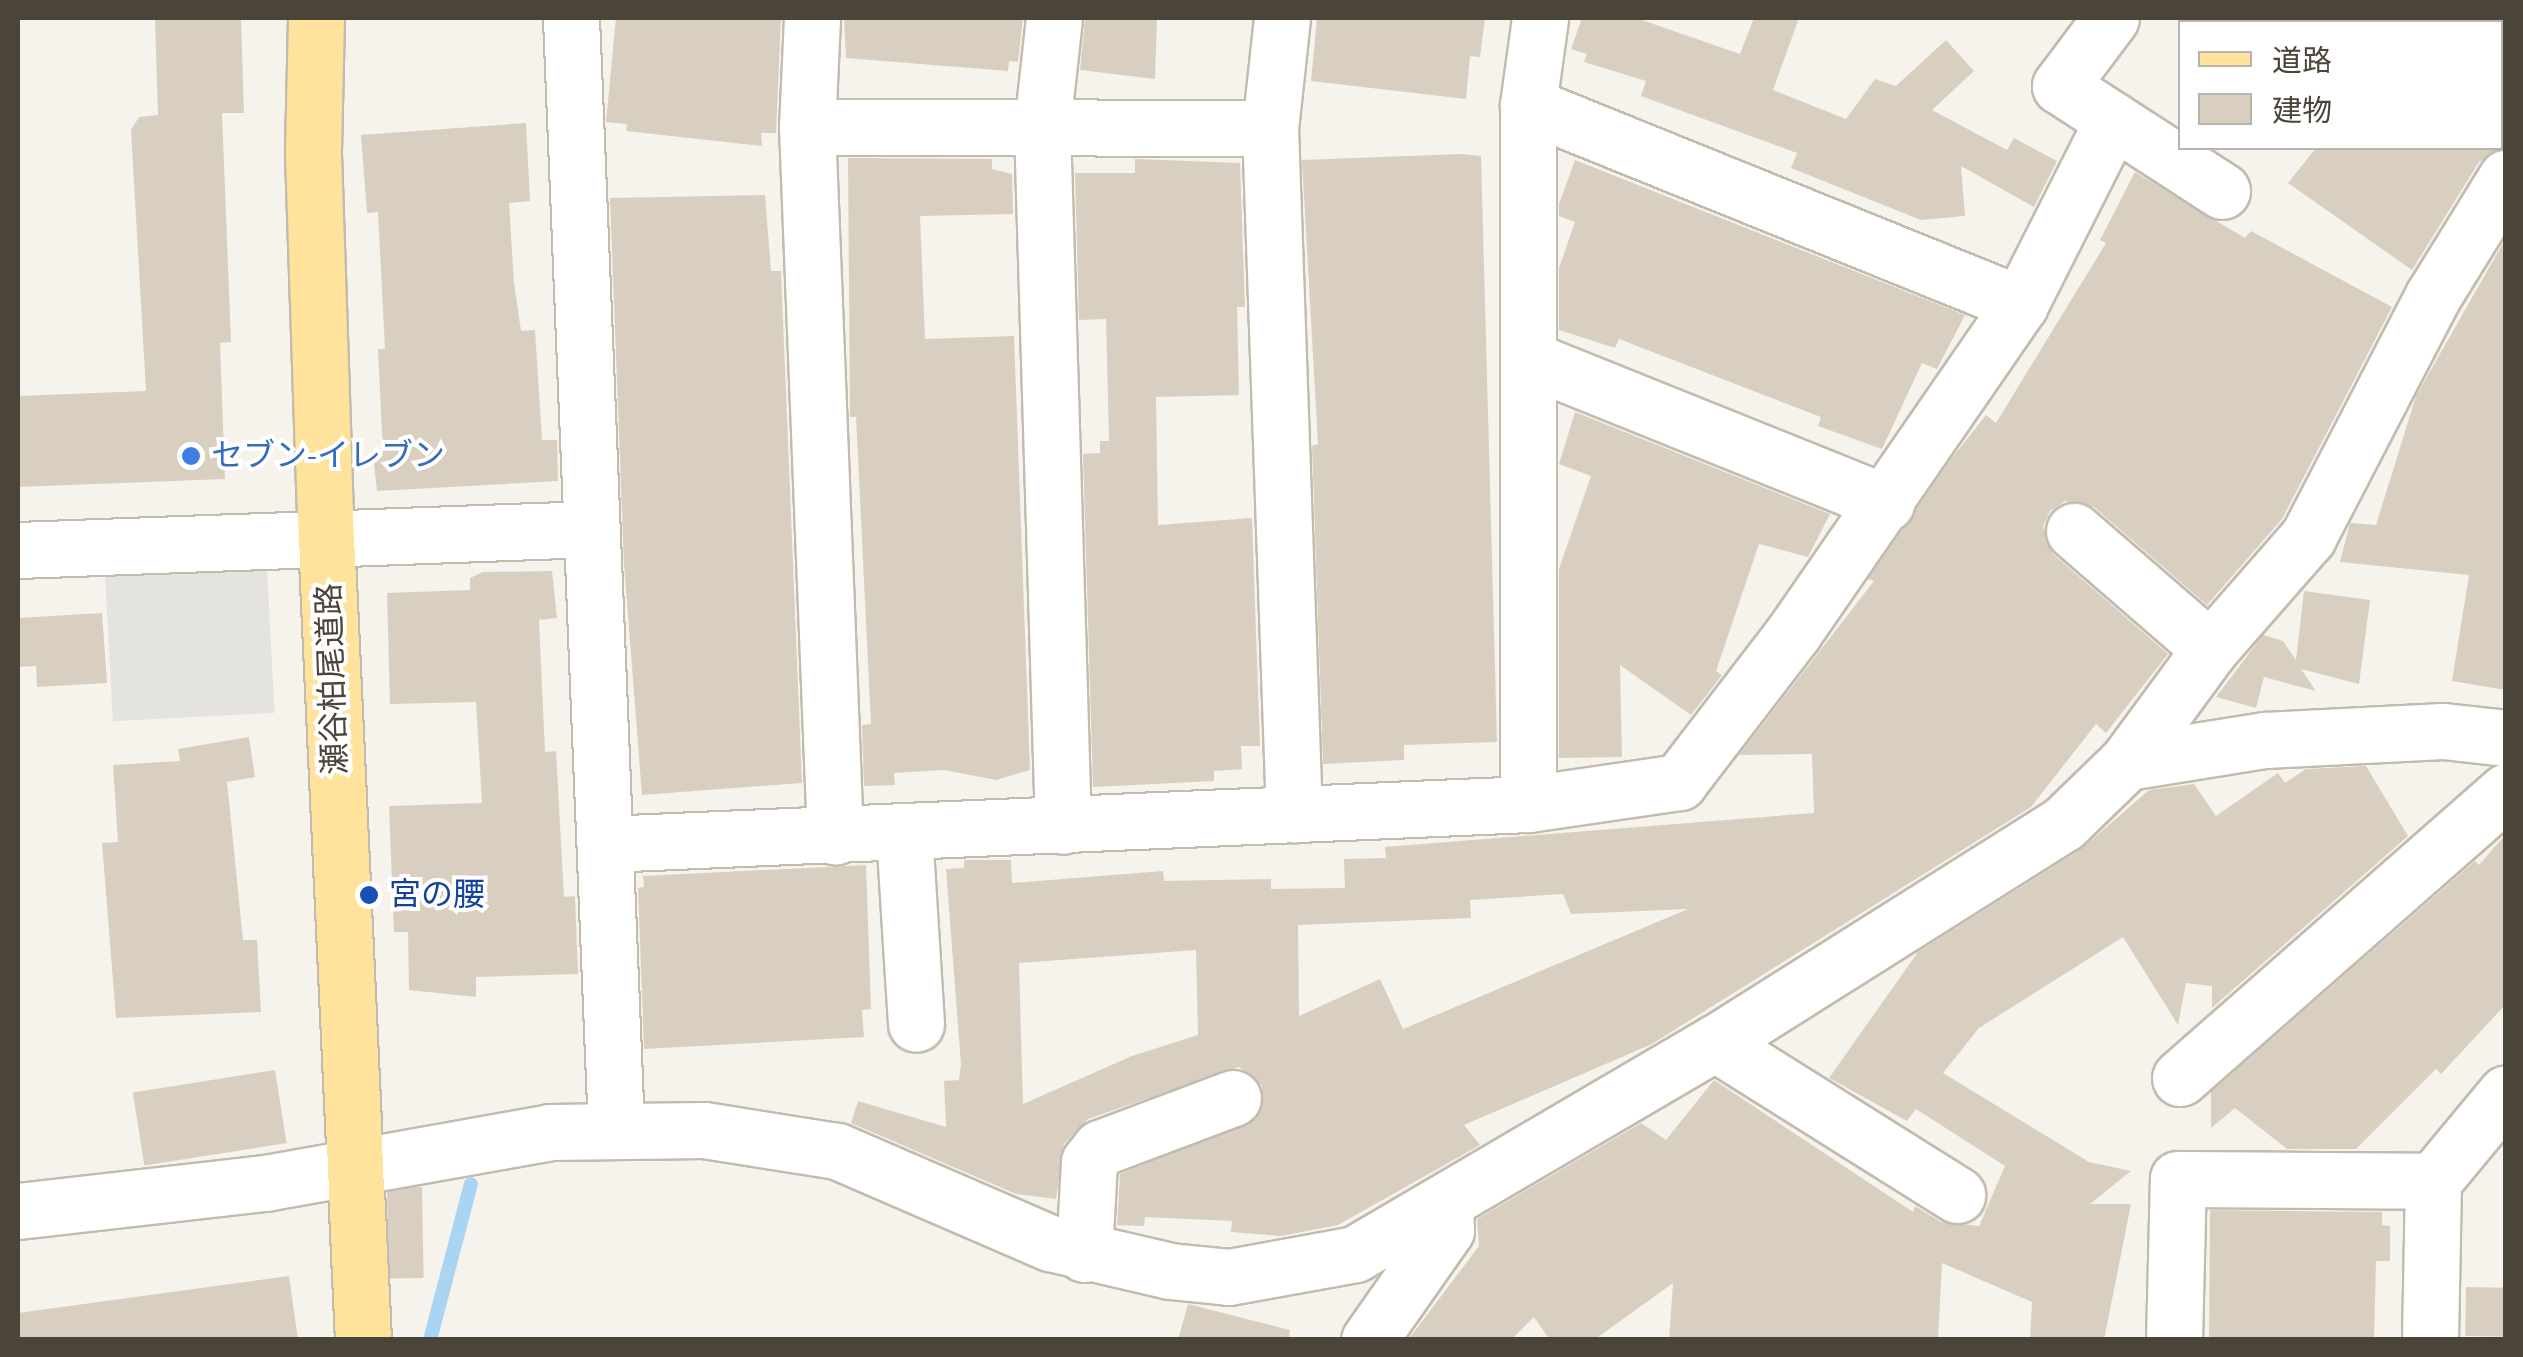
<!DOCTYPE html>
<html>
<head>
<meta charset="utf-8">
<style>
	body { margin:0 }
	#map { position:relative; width:2523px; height:1357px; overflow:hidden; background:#f6f3ec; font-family:"Source Sans 3","Noto Sans JP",sans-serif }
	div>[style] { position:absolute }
	.parking>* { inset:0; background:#e5e3e0; transform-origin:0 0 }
	.stream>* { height:14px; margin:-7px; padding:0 7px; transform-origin:7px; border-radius:7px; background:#a9d4f2 }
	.building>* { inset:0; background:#d8cfc1; transform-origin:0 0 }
	.roads { filter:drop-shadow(2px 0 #c2bbae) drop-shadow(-2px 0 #c2bbae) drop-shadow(0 2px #c2bbae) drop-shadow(0 -2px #c2bbae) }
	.minor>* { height:55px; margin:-27.5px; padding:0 27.5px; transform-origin:27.5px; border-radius:27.5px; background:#fff }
	.major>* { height:55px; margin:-27.5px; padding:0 27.5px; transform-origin:27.5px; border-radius:27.5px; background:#ffe39c }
	.dots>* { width:28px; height:28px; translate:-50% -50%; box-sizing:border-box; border:5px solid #fff; border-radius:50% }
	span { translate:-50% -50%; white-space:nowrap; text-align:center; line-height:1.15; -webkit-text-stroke:8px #fff; paint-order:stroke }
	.shop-label { font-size:32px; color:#366cbe }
	.left { translate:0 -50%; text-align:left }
	.street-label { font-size:32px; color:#4b4439 }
	.transit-label { font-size:32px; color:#164399 }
	.frame { position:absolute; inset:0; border:20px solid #4b4439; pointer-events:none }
	.legend { position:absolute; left:2178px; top:20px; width:325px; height:130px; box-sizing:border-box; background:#fff; border:2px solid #b7b4b0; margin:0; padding:12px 18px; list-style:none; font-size:30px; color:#4b4439 }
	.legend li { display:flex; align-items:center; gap:20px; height:50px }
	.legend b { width:50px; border:2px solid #b7b4b0 }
</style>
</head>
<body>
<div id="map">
	<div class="parking">
		<div style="left:267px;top:568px;width:145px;height:162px;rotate:87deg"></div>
	</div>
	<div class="stream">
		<div style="left:430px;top:1340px;width:161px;rotate:-75.3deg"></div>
	</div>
	<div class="building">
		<div style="clip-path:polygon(155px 18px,241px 18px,244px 113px,222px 113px,231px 342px,220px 343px,225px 479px,18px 487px,18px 396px,146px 391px,131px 130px,139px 117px,158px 115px)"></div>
		<div style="clip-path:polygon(616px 18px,781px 18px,776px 133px,761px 133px,762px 146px,626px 131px,627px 124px,606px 122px)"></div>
		<div style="clip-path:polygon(844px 18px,1023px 18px,1018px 62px,1009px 61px,1008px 71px,846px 58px)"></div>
		<div style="clip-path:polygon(1085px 18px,1157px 18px,1155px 79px,1080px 70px)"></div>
		<div style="clip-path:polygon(1317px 18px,1485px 18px,1480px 57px,1470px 56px,1466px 99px,1311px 81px)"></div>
		<div style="clip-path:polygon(1582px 18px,1636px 18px,1740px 54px,1754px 18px,1799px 18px,1773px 90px,1846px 119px,1875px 79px,1896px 86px,1946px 40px,1974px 71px,1932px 110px,2007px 150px,2014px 138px,2057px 161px,2034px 207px,1961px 166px,1965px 216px,1921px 220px,1791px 168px,1797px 153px,1641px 96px,1646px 81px,1584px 62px,1587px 54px,1571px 49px)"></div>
		<div style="clip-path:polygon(526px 123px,530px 201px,509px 203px,514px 283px,521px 331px,535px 330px,542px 440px,557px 440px,558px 481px,377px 491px,373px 454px,383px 453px,378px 349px,385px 349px,378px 212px,367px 213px,361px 135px)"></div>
		<div style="clip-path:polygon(2316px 148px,2503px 148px,2479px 162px,2412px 270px,2288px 183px)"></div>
		<div style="clip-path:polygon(1461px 154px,1481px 156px,1497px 742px,1404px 745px,1404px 760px,1323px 764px,1312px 446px,1318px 444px,1302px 160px)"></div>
		<div style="clip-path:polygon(848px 158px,992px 159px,992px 169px,1012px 174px,1013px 214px,920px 216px,925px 339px,1014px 336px,1030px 770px,996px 780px,944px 770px,894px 773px,895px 785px,864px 786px,862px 725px,871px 724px,856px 417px,850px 417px)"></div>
		<div style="clip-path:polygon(1135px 159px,1240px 163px,1245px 307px,1237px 307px,1239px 395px,1156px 397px,1158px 525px,1252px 518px,1260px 746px,1241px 746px,1242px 769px,1214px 771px,1214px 781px,1093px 787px,1083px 454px,1100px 453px,1100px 441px,1109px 441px,1106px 319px,1079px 320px,1075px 173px,1135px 173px)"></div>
		<div style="clip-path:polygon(1575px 160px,1965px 315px,1937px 369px,1922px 363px,1882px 449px,1818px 426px,1821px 417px,1619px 339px,1615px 348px,1559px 330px,1559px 268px,1575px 222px,1559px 216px,1559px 204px)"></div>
		<div style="clip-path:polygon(evenodd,2135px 172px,2245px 238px,2251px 231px,2392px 307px,2282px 519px,2207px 605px,2094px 507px,2065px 501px,2050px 511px,2043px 526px,2053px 554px,2168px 654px,2106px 733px,2096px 724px,2031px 807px,1652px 1044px,1464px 1125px,1480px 1145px,1338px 1225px,1281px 1236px,1231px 1232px,1232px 1221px,1145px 1217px,1144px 1226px,1117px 1225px,1120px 1174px,1258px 1117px,1262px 1086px,1239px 1067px,1088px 1119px,1064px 1144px,1056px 1199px,1016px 1194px,851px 1123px,858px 1101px,946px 1127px,944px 1081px,959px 1080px,961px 1065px,946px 869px,964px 868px,964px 860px,1011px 860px,1012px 883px,1163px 871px,1164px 881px,1271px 879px,1271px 889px,1345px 888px,1344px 859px,1386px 858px,1385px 847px,1814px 813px,1812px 754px,1739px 755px,1874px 581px,1868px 579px,1951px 459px,1986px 415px,1996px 423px,2106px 243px,2100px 240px,2135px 172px,1563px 894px,1571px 914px,1688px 909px,1403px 1029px,1380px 979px,1299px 1016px,1298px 925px,1471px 918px,1470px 900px,1563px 894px,2135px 172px,1196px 950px,1198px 1035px,1132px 1056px,1023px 1104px,1019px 963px,1196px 950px)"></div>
		<div style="clip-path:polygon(765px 195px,771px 271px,781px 271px,802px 783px,642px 795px,624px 564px,610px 198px)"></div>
		<div style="clip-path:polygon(2506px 238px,2506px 690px,2452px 681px,2469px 575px,2340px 562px,2350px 523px,2376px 525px,2416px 396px)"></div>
		<div style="clip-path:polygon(1575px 412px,1830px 514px,1808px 557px,1759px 544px,1716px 671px,1722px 675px,1691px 715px,1620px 665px,1622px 757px,1559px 758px,1559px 569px,1591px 476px,1559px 464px)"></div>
		<div style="clip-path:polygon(552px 571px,557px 618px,539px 620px,545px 752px,556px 751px,564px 897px,575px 896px,578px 974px,476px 977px,476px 997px,409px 990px,408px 932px,394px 932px,389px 806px,482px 803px,476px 702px,390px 704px,387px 593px,470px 590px,470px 578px,483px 572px)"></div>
		<div style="clip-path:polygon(2304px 591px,2370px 600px,2359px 684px,2301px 669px,2316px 691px,2264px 677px,2256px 708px,2216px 697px,2263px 635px,2283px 641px,2296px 660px)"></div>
		<div style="clip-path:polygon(102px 613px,107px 683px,37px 687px,36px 666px,18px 667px,18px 618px)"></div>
		<div style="clip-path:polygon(249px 737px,255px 777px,227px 782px,243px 940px,257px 940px,261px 1012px,116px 1018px,102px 843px,118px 842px,113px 765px,180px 761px,178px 749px)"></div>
		<div style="clip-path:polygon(2366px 766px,2408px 836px,2212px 1008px,2212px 986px,2186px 983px,2178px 1025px,2123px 937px,1979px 1028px,1943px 1073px,2089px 1162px,2131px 1171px,2090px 1204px,2131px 1204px,2104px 1340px,2030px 1340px,2032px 1302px,1942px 1263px,1938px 1340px,1669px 1340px,1673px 1283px,1594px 1340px,1550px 1340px,1534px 1317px,1511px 1340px,1408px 1340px,1479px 1246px,1477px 1219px,1641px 1123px,1666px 1140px,1714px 1080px,1913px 1212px,1915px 1206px,1941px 1222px,1979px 1226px,2005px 1166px,1916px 1109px,1907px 1121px,1829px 1078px,1918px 952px,2080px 850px,2149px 790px,2194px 784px,2216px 816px,2278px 773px,2285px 783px,2306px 769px)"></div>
		<div style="clip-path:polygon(2506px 834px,2506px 1004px,2441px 1074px,2436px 1069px,2356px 1149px,2287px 1149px,2235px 1108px,2211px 1128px,2211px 1092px,2475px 861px,2479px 865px)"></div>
		<div style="clip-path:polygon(866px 865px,871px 1009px,862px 1010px,864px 1037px,644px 1049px,638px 888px,644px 887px,643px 876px)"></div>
		<div style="left:275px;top:1070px;width:74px;height:144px;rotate:81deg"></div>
		<div style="left:422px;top:1187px;width:91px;height:35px;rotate:89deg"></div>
		<div style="clip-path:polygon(2210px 1210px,2382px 1212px,2382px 1225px,2390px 1226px,2390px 1261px,2376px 1261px,2374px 1340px,2209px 1340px)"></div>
		<div style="clip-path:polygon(289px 1276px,298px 1340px,18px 1340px,18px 1313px)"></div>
		<div style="left:2466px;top:1287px;width:40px;height:49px;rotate:1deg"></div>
		<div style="clip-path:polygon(1188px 1304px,1290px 1330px,1289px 1340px,1178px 1340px)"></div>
	</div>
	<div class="roads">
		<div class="minor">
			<div style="left:571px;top:18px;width:1111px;rotate:87.68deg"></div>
			<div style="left:812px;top:18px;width:109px;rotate:92.6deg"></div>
			<div style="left:807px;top:127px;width:710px;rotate:87.74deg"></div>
			<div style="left:1054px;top:18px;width:110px;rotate:96.3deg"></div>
			<div style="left:1042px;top:127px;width:699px;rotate:88.28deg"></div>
			<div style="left:1282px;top:18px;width:111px;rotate:96.2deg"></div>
			<div style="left:1270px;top:128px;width:687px;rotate:88deg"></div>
			<div style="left:2111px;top:18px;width:85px;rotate:126.9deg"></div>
			<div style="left:2060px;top:86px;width:193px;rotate:32.9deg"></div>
			<div style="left:1528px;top:105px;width:531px;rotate:22.02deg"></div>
			<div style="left:807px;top:127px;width:463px;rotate:0.1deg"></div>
			<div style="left:1531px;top:360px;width:383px;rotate:21.9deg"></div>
			<div style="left:2074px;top:531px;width:180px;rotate:40.9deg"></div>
			<div style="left:18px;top:550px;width:573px;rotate:-2.1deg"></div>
			<div style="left:2127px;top:762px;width:140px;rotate:-9.1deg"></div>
			<div style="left:2265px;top:740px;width:178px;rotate:-2.9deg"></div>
			<div style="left:2443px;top:731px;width:63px;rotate:6.3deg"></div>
			<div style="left:1528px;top:804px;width:699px;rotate:-90deg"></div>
			<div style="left:1528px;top:105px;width:88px;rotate:-82.1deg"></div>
			<div style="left:904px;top:833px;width:191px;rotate:86.4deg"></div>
			<div style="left:605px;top:844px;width:924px;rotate:-2.48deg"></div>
			<div style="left:1528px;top:804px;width:153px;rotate:-8.3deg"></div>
			<div style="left:1679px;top:782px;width:189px;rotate:-52.5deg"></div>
			<div style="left:1794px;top:632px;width:398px;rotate:-55.4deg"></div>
			<div style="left:2020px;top:304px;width:206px;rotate:-63.2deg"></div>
			<div style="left:1715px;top:1043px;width:286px;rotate:32.1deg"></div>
			<div style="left:2180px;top:1078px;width:434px;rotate:-41.3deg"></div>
			<div style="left:18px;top:1211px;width:249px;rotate:-6.5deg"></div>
			<div style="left:265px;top:1183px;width:290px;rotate:-10.1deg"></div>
			<div style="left:550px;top:1132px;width:154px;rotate:-0.7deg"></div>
			<div style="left:704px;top:1130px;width:135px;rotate:9deg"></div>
			<div style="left:837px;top:1151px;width:232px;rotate:23.4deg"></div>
			<div style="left:1050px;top:1243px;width:123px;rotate:13.1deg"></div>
			<div style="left:1170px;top:1271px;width:59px;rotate:5.8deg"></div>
			<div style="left:1229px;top:1277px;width:128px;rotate:-10.3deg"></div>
			<div style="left:1355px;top:1254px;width:417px;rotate:-30.4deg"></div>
			<div style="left:1715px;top:1043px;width:411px;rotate:-32.2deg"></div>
			<div style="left:2063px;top:824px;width:89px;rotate:-44.1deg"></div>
			<div style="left:2127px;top:762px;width:140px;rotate:-53.7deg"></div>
			<div style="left:2210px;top:649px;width:149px;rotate:-48.8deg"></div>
			<div style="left:2308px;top:537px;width:271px;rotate:-62.6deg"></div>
			<div style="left:2433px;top:296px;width:139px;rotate:-58.3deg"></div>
			<div style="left:1084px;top:1254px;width:92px;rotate:-86.9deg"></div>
			<div style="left:1089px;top:1162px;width:18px;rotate:-52deg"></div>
			<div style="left:1100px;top:1148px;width:142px;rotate:-20.6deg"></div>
			<div style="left:1369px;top:1340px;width:134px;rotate:-55deg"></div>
			<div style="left:1446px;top:1230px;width:25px;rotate:-92deg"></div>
			<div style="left:2174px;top:1340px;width:161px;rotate:-88.6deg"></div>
			<div style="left:2178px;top:1179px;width:255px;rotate:0.4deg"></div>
			<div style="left:2430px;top:1340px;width:159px;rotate:-88.9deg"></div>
			<div style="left:2433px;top:1181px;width:114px;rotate:-50.3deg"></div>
		</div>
		<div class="major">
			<div style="left:316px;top:18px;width:136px;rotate:91.3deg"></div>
			<div style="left:313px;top:154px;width:384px;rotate:88.1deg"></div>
			<div style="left:326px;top:538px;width:803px;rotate:87.36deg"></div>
		</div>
	</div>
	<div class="dots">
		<div style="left:191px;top:456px;background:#3f7fe0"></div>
		<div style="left:369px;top:895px;background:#1a4fb4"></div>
	</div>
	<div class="shop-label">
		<span class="left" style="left:211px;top:456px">セブン-イレブン</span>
	</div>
	<div class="street-label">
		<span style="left:333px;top:679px;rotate:-92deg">瀬谷柏尾道路</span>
	</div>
	<div class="transit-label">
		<span class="left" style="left:389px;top:895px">宮の腰</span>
	</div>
	<div class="frame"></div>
	<ul class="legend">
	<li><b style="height:12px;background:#ffe39c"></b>道路</li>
	<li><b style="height:28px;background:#d8cfc1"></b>建物</li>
	</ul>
</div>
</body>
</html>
